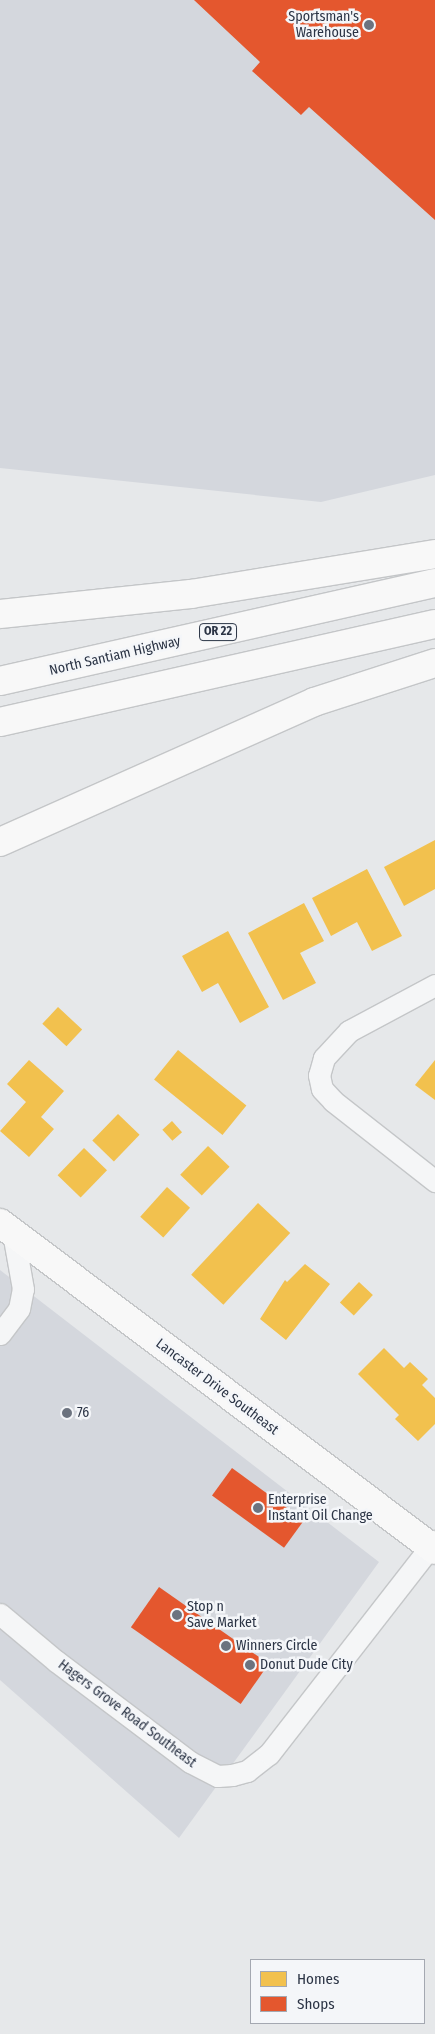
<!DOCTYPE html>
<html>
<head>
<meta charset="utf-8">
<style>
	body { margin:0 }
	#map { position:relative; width:435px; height:2034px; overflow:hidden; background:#e6e8ea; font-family:"Fira Sans Condensed",sans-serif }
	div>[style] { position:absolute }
	.built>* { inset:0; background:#d4d7dd }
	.homes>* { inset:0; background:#f2c14e; transform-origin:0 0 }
	.shops>* { inset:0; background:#e4572e; transform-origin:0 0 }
	.roads { filter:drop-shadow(1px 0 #c4c6c8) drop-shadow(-1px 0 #c4c6c8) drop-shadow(0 1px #c4c6c8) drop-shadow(0 -1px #c4c6c8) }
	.street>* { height:21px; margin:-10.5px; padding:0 10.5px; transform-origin:10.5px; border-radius:10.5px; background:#f5f6f7 }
	.secondary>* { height:28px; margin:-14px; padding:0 14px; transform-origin:14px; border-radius:14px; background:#f8f8f8 }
	.highway>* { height:28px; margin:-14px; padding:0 14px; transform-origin:14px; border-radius:14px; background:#f8f8f8 }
	.dots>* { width:14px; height:14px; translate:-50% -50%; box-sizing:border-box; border:2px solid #f4f6f9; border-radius:50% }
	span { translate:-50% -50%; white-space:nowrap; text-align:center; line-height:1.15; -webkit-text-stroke:5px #f4f6f9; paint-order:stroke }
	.shield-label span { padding:1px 4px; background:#f4f6f9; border:1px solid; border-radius:4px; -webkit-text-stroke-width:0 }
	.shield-label { font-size:12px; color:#2b3445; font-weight:700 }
	.poi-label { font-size:14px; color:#2b3445 }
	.right { translate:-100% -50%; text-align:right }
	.left { translate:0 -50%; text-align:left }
	.street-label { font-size:14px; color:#2b3445 }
	.legend { position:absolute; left:250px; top:1959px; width:175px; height:65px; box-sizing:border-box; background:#f4f6f9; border:1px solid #a4a8b1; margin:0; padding:6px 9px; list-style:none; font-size:15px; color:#2b3445 }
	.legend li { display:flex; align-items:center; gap:10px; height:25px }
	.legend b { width:25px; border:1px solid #a4a8b1 }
</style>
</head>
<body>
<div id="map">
	<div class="built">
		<div style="clip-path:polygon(0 0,435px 0,435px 475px,321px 502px,0 468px)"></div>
		<div style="clip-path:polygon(0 1270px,379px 1562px,179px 1838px,0 1680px)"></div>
	</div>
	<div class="homes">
		<div style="clip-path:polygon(435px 840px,435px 889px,404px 906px,384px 867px)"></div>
		<div style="clip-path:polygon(367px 869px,402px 936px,372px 951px,357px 922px,331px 936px,312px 898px)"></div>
		<div style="clip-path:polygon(304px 903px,324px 941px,300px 953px,316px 983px,283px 1000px,248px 933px)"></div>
		<div style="clip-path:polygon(228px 931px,269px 1007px,240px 1023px,218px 983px,202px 992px,182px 956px)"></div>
		<div style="left:58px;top:1007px;width:33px;height:23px;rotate:43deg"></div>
		<div style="left:178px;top:1050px;width:88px;height:38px;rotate:39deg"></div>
		<div style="clip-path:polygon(29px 1060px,64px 1091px,41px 1117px,54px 1129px,29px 1157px,0 1131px,26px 1102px,7px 1084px)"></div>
		<div style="clip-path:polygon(435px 1060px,435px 1100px,415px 1085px)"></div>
		<div style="left:118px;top:1114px;width:30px;height:37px;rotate:44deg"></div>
		<div style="left:172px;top:1121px;width:15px;height:13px;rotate:48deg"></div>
		<div style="left:208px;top:1146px;width:30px;height:40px;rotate:44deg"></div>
		<div style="left:84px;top:1148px;width:32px;height:38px;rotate:44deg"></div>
		<div style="left:167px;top:1187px;width:31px;height:40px;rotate:42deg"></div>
		<div style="left:258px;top:1203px;width:44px;height:98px;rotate:43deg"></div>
		<div style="clip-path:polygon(305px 1264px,330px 1284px,286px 1340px,260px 1319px,285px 1280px,287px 1282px)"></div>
		<div style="left:359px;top:1282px;width:19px;height:28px;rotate:43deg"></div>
		<div style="clip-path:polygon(384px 1348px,404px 1368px,410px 1362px,428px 1379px,422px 1385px,435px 1398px,435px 1424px,418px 1441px,395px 1419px,399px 1415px,358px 1374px)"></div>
	</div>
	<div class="shops">
		<div style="clip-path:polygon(194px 0,435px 0,435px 220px,309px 107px,301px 115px,252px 71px,260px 62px)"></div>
		<div style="left:232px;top:1468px;width:89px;height:34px;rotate:36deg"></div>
		<div style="left:159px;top:1587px;width:134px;height:49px;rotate:35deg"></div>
	</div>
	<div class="roads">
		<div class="street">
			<div style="left:435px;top:985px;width:98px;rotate:151.9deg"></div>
			<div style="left:349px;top:1031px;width:37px;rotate:133deg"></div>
			<div style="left:324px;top:1058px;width:18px;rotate:106deg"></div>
			<div style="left:319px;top:1075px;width:14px;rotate:78deg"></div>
			<div style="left:322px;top:1089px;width:16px;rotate:47deg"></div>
			<div style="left:333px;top:1101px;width:130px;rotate:38.1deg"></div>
			<div style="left:0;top:1334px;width:31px;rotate:-53deg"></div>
			<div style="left:19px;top:1309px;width:20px;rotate:-79deg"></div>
			<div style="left:23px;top:1289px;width:57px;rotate:-100.1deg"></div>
			<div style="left:0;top:1614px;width:73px;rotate:40deg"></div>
			<div style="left:56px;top:1661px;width:168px;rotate:37deg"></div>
			<div style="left:190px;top:1762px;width:31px;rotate:27deg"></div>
			<div style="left:218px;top:1776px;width:14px;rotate:-4deg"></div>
			<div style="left:232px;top:1775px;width:16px;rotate:-15deg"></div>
			<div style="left:247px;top:1771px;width:28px;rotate:-38deg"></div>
			<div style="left:269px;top:1754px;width:270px;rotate:-52.1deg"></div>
		</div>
		<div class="secondary">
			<div style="left:0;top:1223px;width:544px;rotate:36.93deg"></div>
		</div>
		<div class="highway">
			<div style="left:0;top:614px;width:192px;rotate:-6deg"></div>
			<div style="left:191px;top:594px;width:247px;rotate:-9.3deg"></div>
			<div style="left:0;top:681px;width:446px;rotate:-12.7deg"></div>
			<div style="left:0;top:722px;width:446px;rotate:-12.7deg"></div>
			<div style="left:0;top:842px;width:344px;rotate:-24deg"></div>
			<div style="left:314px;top:702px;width:127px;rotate:-17.9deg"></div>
		</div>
	</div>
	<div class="dots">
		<div style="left:369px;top:25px;background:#6c737f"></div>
		<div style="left:67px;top:1413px;background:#6c737f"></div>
		<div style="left:258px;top:1508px;background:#6c737f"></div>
		<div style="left:177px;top:1615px;background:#6c737f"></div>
		<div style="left:226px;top:1646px;background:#6c737f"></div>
		<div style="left:250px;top:1665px;background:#6c737f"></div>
	</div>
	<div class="shield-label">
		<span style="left:218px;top:632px">OR 22</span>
	</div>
	<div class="poi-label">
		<span class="right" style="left:359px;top:25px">Sportsman's<br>Warehouse</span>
		<span class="left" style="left:77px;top:1413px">76</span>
		<span class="left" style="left:268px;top:1508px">Enterprise<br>Instant Oil Change</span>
		<span class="left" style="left:187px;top:1615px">Stop n<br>Save Market</span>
		<span class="left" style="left:236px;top:1646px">Winners Circle</span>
		<span class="left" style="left:260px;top:1665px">Donut Dude City</span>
	</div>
	<div class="street-label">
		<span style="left:115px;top:656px;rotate:-13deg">North Santiam Highway</span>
		<span style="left:217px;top:1387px;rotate:37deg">Lancaster Drive Southeast</span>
		<span style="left:127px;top:1714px;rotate:37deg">Hagers Grove Road Southeast</span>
	</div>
	<ul class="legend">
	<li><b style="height:14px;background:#f2c14e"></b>Homes</li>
	<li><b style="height:14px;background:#e4572e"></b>Shops</li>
	</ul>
</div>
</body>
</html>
